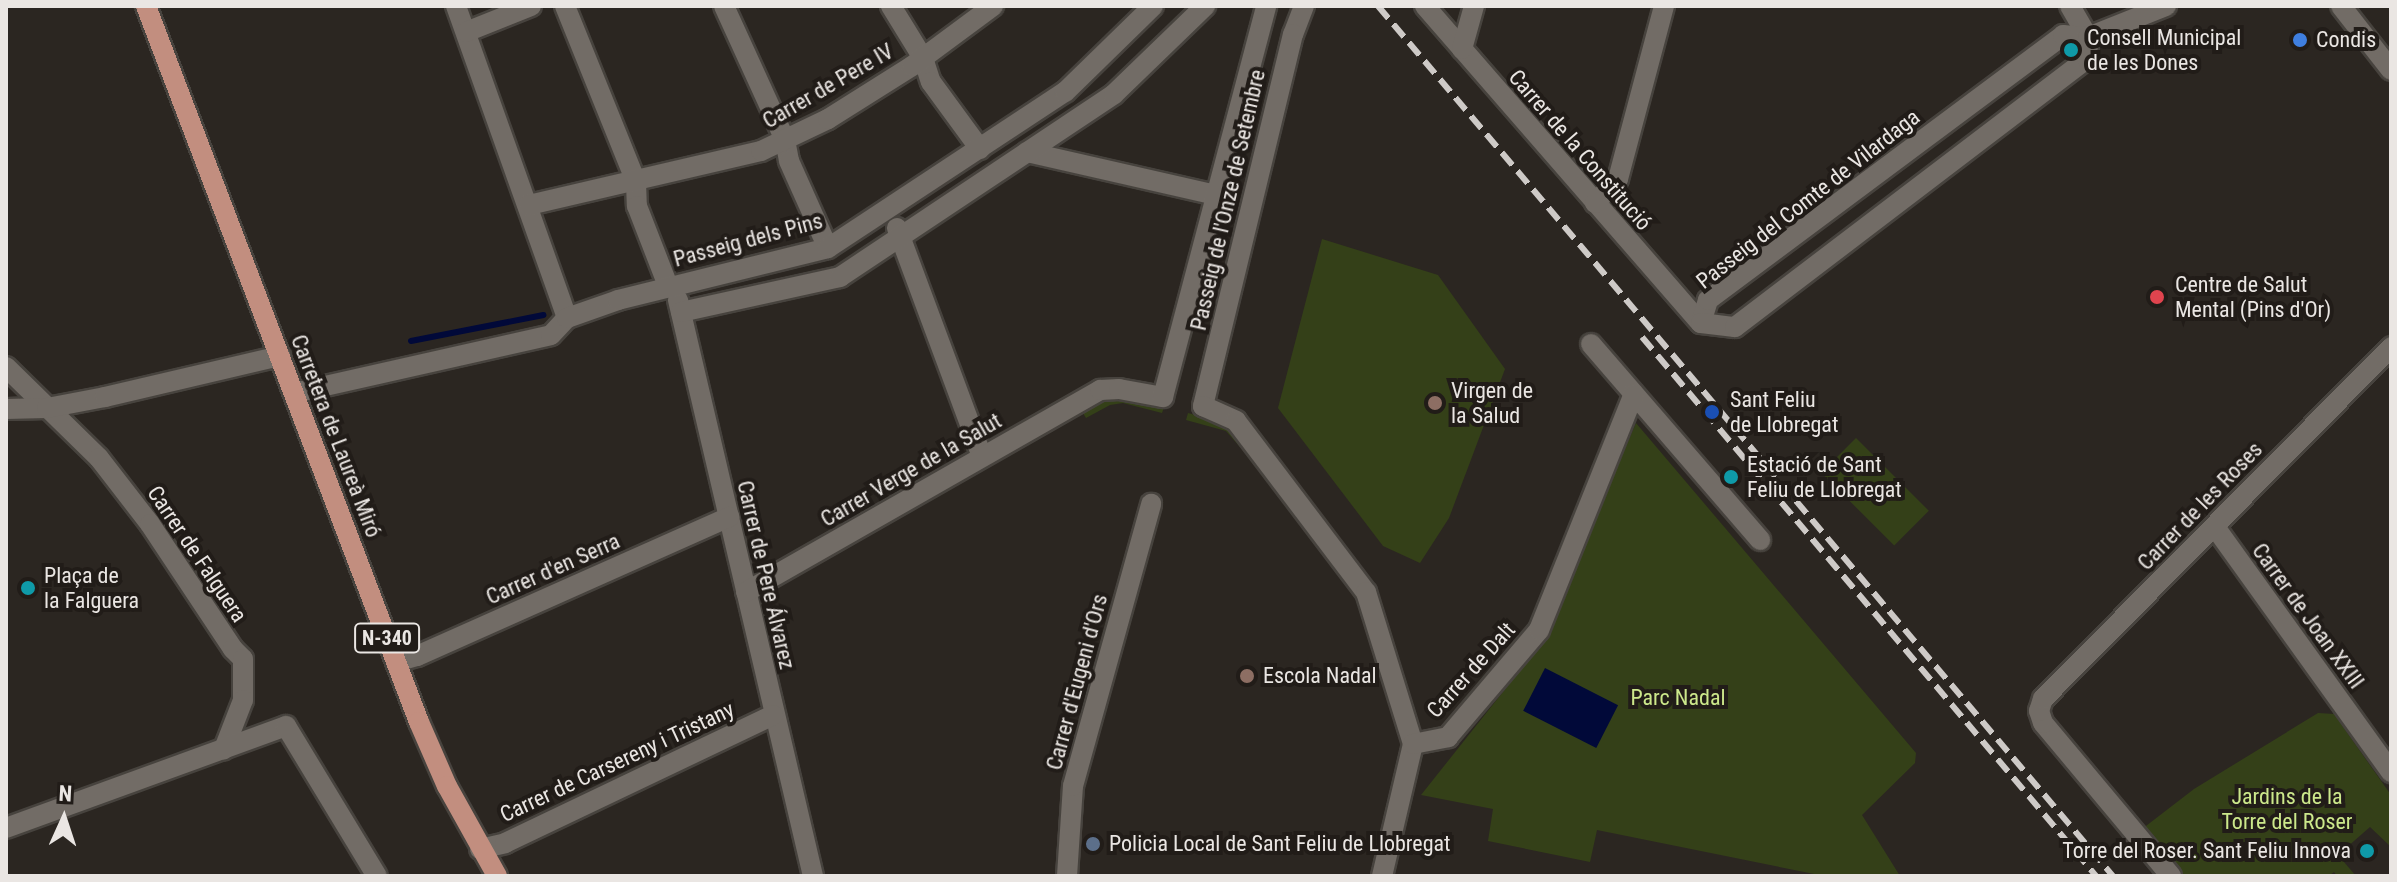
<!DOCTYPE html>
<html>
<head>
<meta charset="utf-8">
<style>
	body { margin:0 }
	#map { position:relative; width:2397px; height:882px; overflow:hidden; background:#2b2621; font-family:"Roboto Condensed",sans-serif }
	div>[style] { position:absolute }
	.green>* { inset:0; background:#344018; transform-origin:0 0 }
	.water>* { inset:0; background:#010939; transform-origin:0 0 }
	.stream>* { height:6px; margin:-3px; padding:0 3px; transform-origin:3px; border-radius:3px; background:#010939 }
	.roads { filter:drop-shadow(2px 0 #47433e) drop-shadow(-2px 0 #47433e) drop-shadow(0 2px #47433e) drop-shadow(0 -2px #47433e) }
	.minor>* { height:20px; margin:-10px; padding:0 10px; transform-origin:10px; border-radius:10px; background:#726c66 }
	.major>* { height:20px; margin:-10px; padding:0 10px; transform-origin:10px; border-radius:10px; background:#c28e7f }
	.rail>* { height:6px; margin-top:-3px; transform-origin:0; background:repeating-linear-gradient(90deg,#cecac7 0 16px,transparent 0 24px) }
	.dots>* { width:22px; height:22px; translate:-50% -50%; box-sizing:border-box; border:4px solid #211c18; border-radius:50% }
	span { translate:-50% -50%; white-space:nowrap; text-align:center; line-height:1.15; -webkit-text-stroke:8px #211c18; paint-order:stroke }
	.shield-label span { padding:2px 6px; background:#211c18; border:2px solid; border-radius:6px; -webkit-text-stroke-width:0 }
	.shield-label { font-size:20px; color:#eae6e3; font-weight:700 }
	.poi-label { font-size:22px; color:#eae6e3 }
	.left { translate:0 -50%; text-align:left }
	.right { translate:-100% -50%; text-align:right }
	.street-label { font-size:22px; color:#eae6e3 }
	.park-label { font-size:22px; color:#cce88b }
	.frame { position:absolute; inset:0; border:8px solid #eae6e3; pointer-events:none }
	.north { position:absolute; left:24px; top:778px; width:80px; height:80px; -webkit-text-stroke:6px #211c18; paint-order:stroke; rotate:3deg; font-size:22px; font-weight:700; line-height:32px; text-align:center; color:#eae6e3 }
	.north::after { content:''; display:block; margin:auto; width:28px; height:36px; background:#eae6e3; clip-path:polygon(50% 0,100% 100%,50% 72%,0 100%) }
</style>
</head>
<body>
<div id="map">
	<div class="green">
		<div style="clip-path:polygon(1322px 239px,1438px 275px,1505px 369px,1449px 518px,1420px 563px,1383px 546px,1278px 408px)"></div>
		<div style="clip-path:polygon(1126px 397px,1164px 407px,1162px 413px,1123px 403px,1110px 405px,1086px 418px,1083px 413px,1108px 399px)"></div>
		<div style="clip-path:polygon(1188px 413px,1225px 423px,1245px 444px,1240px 447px,1226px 431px,1186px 420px)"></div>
		<div style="clip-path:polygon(1636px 423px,1916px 753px,1915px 763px,1862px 815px,1900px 876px,1824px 876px,1597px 830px,1590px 862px,1488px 841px,1493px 809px,1421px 795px,1541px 644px)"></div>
		<div style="left:1856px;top:438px;width:103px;height:49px;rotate:45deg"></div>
		<div style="clip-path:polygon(2318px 713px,2334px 714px,2391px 795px,2391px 847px,2370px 827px,2338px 855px,2356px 876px,2337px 876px,2334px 872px,2329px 876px,2180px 876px,2142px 829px,2194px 789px)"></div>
	</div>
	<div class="water">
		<div style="left:1545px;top:668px;width:82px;height:48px;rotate:27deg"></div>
	</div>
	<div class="stream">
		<div style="left:411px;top:341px;width:135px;rotate:-11.1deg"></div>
	</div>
	<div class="roads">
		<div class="minor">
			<div style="left:456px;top:6px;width:331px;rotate:70.4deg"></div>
			<div style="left:565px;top:6px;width:190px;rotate:68deg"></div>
			<div style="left:636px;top:182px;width:24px;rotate:88deg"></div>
			<div style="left:637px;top:206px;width:86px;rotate:68.8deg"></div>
			<div style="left:724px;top:6px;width:147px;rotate:65.5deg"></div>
			<div style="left:785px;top:140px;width:21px;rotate:79deg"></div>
			<div style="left:789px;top:161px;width:95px;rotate:65.9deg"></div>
			<div style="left:891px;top:6px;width:61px;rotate:58.4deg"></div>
			<div style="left:923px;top:58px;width:25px;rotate:72deg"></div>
			<div style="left:931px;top:82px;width:83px;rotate:53.8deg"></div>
			<div style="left:1304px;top:6px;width:30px;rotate:111deg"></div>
			<div style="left:1293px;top:34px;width:383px;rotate:103.6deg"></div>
			<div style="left:1203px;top:406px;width:36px;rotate:24deg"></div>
			<div style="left:1236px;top:421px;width:215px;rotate:52.8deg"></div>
			<div style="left:1366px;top:592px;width:159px;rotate:72.8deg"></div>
			<div style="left:1413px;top:744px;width:136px;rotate:103.2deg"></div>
			<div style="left:1425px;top:6px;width:420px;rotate:49deg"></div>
			<div style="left:2070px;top:6px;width:36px;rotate:60deg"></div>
			<div style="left:2341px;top:6px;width:81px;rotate:52deg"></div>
			<div style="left:466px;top:32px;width:70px;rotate:-21.8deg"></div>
			<div style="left:1462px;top:49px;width:45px;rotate:-74.4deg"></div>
			<div style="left:1027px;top:152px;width:195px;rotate:12.8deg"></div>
			<div style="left:1595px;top:203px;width:33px;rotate:-46deg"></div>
			<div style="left:1618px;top:179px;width:179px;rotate:-75.1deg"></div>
			<div style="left:529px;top:205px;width:238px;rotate:-13.1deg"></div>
			<div style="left:761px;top:151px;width:74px;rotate:-25.5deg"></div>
			<div style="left:828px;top:119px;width:99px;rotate:-32.2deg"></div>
			<div style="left:912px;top:66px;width:101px;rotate:-36.5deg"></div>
			<div style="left:897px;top:228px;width:244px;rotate:69.6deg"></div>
			<div style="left:678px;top:300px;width:592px;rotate:76.81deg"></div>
			<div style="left:681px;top:312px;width:163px;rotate:-12.4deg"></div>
			<div style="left:840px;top:277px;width:329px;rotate:-33.7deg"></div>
			<div style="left:1114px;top:94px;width:127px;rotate:-44deg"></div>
			<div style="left:1701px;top:323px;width:24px;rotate:-73deg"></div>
			<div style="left:1708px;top:300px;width:443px;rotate:-36.7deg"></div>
			<div style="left:2063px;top:35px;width:25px;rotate:5deg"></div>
			<div style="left:2088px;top:37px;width:84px;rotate:-21.7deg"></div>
			<div style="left:1701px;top:323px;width:34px;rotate:7deg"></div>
			<div style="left:1735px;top:327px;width:442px;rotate:-37.3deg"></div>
			<div style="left:2087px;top:59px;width:22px;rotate:-87deg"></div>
			<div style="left:1591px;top:344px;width:259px;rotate:49.2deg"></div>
			<div style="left:6px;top:367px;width:130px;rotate:44.4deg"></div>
			<div style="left:99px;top:458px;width:83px;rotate:52.3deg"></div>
			<div style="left:150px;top:524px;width:150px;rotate:56.4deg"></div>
			<div style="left:233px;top:649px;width:14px;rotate:45deg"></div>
			<div style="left:243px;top:659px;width:41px;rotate:90deg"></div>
			<div style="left:243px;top:700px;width:53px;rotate:111.2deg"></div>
			<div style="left:294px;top:393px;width:263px;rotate:-12.7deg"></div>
			<div style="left:551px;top:335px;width:23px;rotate:-47deg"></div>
			<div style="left:567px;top:318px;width:54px;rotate:-19.4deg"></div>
			<div style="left:618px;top:300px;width:216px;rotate:-13.9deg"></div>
			<div style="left:828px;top:248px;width:284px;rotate:-33.4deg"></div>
			<div style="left:1065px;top:92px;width:123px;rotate:-44.3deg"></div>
			<div style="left:6px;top:409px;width:41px;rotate:-1.4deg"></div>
			<div style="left:47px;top:408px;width:59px;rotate:-10.7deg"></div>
			<div style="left:105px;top:397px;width:180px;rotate:-13.2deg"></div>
			<div style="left:2215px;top:527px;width:302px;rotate:54.3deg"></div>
			<div style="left:746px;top:592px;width:408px;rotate:-29.7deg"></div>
			<div style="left:1100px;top:390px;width:19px;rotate:-3deg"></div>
			<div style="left:1119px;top:389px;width:45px;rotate:10.3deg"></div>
			<div style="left:1163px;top:397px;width:404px;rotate:-75.2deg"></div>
			<div style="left:396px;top:662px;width:22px;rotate:-16deg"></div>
			<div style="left:417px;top:656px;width:342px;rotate:-24deg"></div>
			<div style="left:1413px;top:744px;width:36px;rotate:-11deg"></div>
			<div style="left:1448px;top:737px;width:140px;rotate:-49.6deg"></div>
			<div style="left:1539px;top:630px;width:254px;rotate:-68.1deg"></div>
			<div style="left:6px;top:828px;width:298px;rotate:-20deg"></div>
			<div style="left:286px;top:726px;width:175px;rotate:58.8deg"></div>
			<div style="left:480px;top:849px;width:26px;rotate:-13deg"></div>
			<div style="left:505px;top:843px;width:297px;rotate:-25.5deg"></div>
			<div style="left:1067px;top:876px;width:90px;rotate:-86.2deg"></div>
			<div style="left:1073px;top:786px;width:293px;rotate:-74.5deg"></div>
			<div style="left:2171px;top:876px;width:199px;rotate:-129.9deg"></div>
			<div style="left:2043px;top:723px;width:13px;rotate:-108deg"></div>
			<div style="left:2039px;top:711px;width:13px;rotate:-72deg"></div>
			<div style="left:2043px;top:699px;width:495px;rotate:-45.3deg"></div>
		</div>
		<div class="major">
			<div style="left:146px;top:6px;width:766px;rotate:69.13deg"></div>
			<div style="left:419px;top:722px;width:70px;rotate:66.4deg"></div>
			<div style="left:447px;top:786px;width:103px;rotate:60.9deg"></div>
		</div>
	</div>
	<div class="rail">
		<div style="left:1378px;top:6px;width:1139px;rotate:49.81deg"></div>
		<div style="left:1642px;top:337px;width:705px;rotate:49.89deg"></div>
	</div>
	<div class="dots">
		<div style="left:2300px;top:40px;background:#3f7fe0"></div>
		<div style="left:2071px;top:50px;background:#0f9aa8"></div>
		<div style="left:2157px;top:297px;background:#e0444e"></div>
		<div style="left:1435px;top:403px;background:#8d6e63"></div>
		<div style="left:1712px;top:412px;background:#1a4fb4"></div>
		<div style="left:1731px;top:477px;background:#0f9aa8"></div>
		<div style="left:28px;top:588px;background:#0f9aa8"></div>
		<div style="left:1247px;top:676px;background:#8d6e63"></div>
		<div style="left:1093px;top:844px;background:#5c6f8a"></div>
		<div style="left:2367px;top:851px;background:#0f9aa8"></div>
	</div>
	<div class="shield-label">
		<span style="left:387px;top:638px">N-340</span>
	</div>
	<div class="poi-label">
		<span class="left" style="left:2087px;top:50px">Consell Municipal<br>de les Dones</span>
		<span class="left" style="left:2316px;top:40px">Condis</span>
		<span class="left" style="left:2175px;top:297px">Centre de Salut<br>Mental (Pins d'Or)</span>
		<span class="left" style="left:1451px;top:403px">Virgen de<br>la Salud</span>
		<span class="left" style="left:1730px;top:412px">Sant Feliu<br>de Llobregat</span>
		<span class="left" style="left:1747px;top:477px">Estació de Sant<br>Feliu de Llobregat</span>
		<span class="left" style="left:44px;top:588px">Plaça de<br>la Falguera</span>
		<span class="left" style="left:1263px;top:676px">Escola Nadal</span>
		<span class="left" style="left:1109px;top:844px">Policia Local de Sant Feliu de Llobregat</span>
		<span class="right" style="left:2351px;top:851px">Torre del Roser. Sant Feliu Innova</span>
	</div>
	<div class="street-label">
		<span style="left:828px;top:86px;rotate:-30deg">Carrer de Pere IV</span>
		<span style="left:1580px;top:150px;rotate:49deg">Carrer de la Constitució</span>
		<span style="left:1808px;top:199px;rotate:-38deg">Passeig del Comte de Vilardaga</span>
		<span style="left:1228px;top:200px;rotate:-77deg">Passeig de l'Onze de Setembre</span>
		<span style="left:748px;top:240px;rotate:-15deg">Passeig dels Pins</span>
		<span style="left:336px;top:436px;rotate:69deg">Carretera de Laureà Miró</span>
		<span style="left:911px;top:470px;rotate:-30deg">Carrer Verge de la Salut</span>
		<span style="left:2200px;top:506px;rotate:-46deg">Carrer de les Roses</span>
		<span style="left:197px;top:554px;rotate:56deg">Carrer de Falguera</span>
		<span style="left:553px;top:569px;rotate:-24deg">Carrer d'en Serra</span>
		<span style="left:766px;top:575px;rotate:77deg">Carrer de Pere Álvarez</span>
		<span style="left:2308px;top:616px;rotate:54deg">Carrer de Joan XXIII</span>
		<span style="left:1471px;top:670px;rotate:-48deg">Carrer de Dalt</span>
		<span style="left:1077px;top:682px;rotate:-75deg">Carrer d'Eugeni d'Ors</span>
		<span style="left:617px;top:762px;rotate:-25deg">Carrer de Carsereny i Tristany</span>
	</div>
	<div class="park-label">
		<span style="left:1678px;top:698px">Parc Nadal</span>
		<span style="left:2287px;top:809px">Jardins de la<br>Torre del Roser</span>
	</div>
	<div class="frame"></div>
	<div class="north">N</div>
</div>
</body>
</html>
